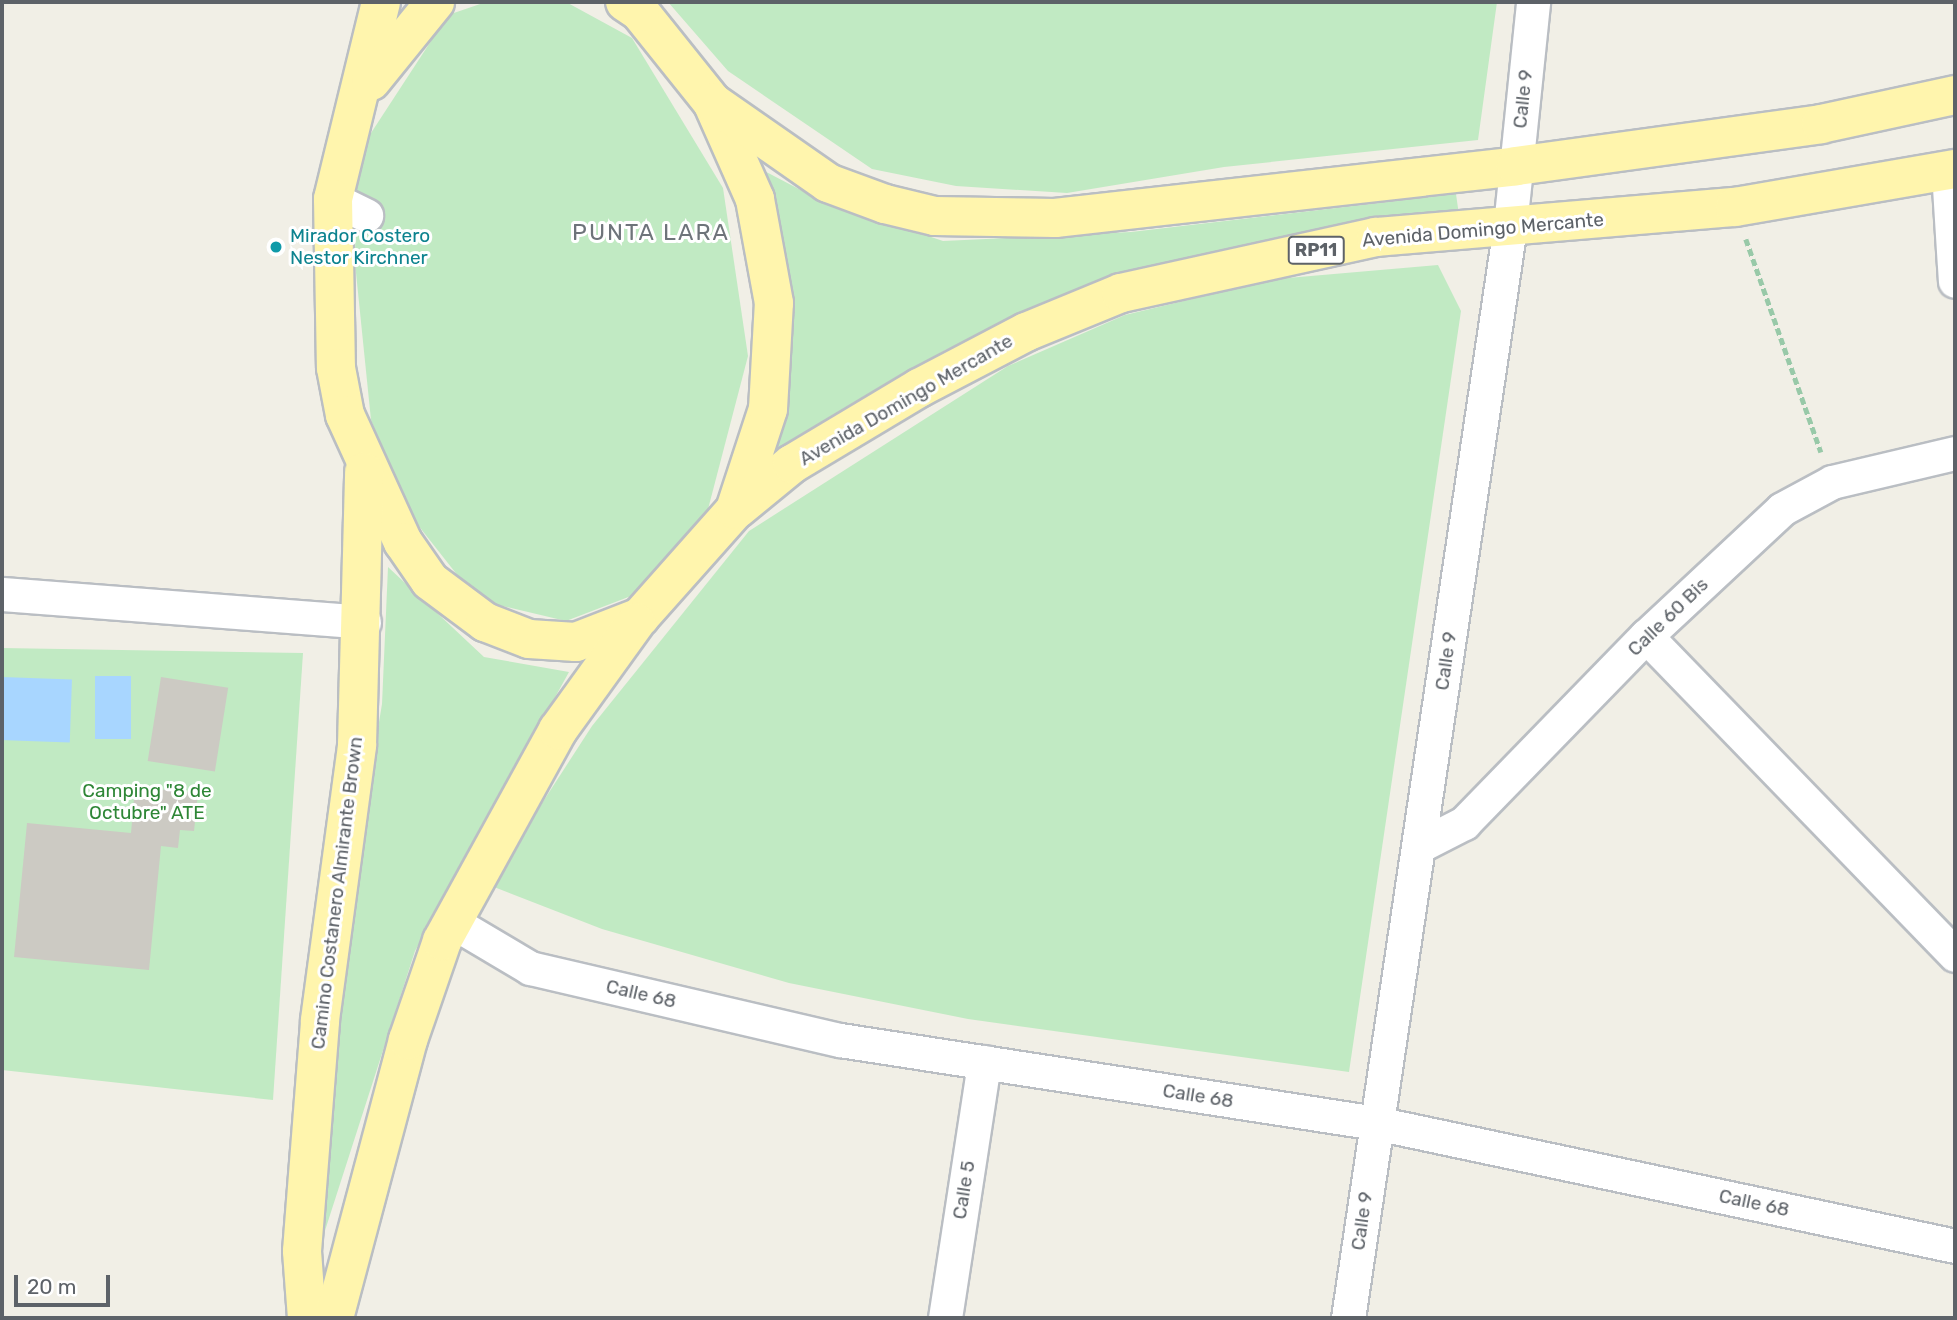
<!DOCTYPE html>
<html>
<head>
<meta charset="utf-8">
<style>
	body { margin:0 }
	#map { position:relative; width:1957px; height:1320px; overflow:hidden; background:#f1efe6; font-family:Rubik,sans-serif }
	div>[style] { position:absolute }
	.green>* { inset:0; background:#c1eac3 }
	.water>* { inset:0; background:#a8d6ff; transform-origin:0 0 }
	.building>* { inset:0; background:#cccac3; transform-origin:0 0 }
	.path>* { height:4.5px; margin-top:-2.25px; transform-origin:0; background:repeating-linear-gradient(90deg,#98c9a8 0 7px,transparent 0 10.5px) }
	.roads { filter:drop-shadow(2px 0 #babec3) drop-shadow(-2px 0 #babec3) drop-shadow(0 2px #babec3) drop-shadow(0 -2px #babec3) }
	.minor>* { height:33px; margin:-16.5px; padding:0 16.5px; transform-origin:16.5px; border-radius:16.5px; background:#fff }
	.major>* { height:38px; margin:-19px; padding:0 19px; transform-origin:19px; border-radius:19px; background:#fff5ad }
	.dots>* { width:19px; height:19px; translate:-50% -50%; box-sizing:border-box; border:4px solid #fff; border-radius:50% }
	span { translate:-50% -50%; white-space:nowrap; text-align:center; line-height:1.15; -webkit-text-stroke:6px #fff; paint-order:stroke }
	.shield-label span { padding:2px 5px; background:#fff; border:2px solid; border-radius:5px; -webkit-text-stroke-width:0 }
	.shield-label { font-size:18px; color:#5d6268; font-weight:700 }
	.street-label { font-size:19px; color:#5d6268 }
	.culture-label { font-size:19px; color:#0d838f }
	.left { translate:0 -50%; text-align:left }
	.park-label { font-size:19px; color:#2e8636 }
	.quarter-label { font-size:23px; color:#6e747a; letter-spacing:2px }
	.frame { position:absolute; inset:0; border:4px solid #5d6268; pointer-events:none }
	.scale { position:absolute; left:14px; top:1275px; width:96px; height:32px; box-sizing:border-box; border:4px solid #5d6268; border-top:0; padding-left:9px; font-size:21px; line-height:24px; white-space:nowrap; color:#5d6268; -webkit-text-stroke:5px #fff; paint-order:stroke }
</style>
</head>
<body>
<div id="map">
	<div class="green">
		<div style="clip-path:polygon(486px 2px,566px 2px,632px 38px,723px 188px,748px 356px,706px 517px,631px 596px,566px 621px,477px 600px,410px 515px,371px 420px,355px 263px,356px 156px,448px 15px)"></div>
		<div style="clip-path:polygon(668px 2px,1497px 2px,1478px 140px,1224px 167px,1067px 193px,956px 186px,872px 169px,728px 71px)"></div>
		<div style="clip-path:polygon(755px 166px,816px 198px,943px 241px,1131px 232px,1456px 194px,1459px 215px,1122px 274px,945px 350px,762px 471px,794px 316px)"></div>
		<div style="clip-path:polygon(1438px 265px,1461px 311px,1349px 1072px,968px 1019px,789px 983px,602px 929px,489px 885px,592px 726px,749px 531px,1008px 366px,1125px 315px,1276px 279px)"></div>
		<div style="clip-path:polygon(388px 567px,484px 657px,569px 672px,415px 951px,312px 1271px,340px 957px,382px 704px)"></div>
		<div style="clip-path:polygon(2px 648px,303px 653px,273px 1100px,2px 1070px)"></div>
	</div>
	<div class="water">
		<div style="left:95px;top:676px;width:36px;height:63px"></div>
		<div style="left:2px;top:677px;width:70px;height:63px;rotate:2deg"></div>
	</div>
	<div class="building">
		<div style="left:161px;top:677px;width:68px;height:85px;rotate:9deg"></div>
		<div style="clip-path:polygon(135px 787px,198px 793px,194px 831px,180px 830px,178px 848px,161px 846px,149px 970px,14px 957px,27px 823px,131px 833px)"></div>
	</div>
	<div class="path">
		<div style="left:1746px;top:239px;width:226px;rotate:70.6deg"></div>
	</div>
	<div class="roads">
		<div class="minor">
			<div style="left:1948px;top:171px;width:110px;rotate:86.4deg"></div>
			<div style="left:333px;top:199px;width:37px;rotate:26deg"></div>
			<div style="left:2px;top:594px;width:363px;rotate:4.4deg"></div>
			<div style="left:1646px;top:636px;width:444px;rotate:45.9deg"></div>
			<div style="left:1419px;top:846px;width:51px;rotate:-27.1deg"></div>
			<div style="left:1464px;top:823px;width:261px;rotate:-45.8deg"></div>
			<div style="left:1646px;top:636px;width:186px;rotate:-43deg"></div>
			<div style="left:1782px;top:509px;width:57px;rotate:-28.4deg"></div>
			<div style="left:1832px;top:482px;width:126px;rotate:-13.3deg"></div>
			<div style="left:451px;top:921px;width:92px;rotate:30.7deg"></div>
			<div style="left:530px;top:968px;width:318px;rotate:13.1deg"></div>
			<div style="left:840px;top:1040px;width:542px;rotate:8.8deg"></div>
			<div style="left:1376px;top:1123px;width:592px;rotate:11.99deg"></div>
			<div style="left:945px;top:1318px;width:259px;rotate:-81.3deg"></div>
			<div style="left:1348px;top:1318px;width:1104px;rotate:-81.56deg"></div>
			<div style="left:1510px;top:226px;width:225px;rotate:-84.1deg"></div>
		</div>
		<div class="major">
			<div style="left:381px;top:2px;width:203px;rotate:103.7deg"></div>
			<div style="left:333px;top:199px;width:169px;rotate:89deg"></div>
			<div style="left:336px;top:368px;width:48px;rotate:79.2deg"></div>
			<div style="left:345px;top:415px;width:140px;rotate:65.5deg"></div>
			<div style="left:403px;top:542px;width:47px;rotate:55.3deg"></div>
			<div style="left:430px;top:581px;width:69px;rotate:36.7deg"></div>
			<div style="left:485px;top:622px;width:47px;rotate:21.1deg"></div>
			<div style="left:529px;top:639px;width:47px;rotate:3.7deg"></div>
			<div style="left:576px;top:642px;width:69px;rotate:-21.3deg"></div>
			<div style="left:640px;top:617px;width:143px;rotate:-48.4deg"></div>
			<div style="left:735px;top:510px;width:106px;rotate:-71.9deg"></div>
			<div style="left:768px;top:409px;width:106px;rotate:-86.8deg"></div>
			<div style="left:774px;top:303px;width:106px;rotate:-100.4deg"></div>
			<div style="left:755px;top:199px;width:106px;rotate:-113.9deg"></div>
			<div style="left:712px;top:102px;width:115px;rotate:-128.7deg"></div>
			<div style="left:640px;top:12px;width:18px;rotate:-146deg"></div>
			<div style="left:371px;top:81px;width:102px;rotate:-51deg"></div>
			<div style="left:712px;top:102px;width:141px;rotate:34.9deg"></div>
			<div style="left:828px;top:183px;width:61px;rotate:20.2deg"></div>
			<div style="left:885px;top:204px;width:51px;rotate:13.5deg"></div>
			<div style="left:935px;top:216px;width:120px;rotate:1deg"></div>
			<div style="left:1055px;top:218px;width:464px;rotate:-6.4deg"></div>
			<div style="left:1516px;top:166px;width:308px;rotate:-7.8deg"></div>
			<div style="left:1821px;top:124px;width:137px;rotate:-12.2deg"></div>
			<div style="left:737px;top:509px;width:71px;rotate:-39.3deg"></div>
			<div style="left:792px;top:464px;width:148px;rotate:-30.9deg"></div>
			<div style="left:919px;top:388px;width:121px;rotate:-27.6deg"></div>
			<div style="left:1026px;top:332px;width:103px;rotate:-22.3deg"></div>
			<div style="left:1121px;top:293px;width:261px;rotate:-12.4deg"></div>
			<div style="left:1376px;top:237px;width:360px;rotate:-4.8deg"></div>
			<div style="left:1735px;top:207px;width:223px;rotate:-9.8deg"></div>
			<div style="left:307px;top:1318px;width:67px;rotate:-94.3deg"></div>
			<div style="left:302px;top:1251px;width:232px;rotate:-85.5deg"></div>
			<div style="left:320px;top:1020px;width:277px;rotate:-82.3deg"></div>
			<div style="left:357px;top:745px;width:273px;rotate:-88.5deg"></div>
			<div style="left:334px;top:1318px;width:288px;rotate:-75.1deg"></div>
			<div style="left:408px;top:1040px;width:105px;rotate:-71deg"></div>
			<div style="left:442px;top:941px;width:241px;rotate:-61.2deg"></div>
			<div style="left:558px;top:730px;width:133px;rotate:-54.2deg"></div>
		</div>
	</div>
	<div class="dots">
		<div style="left:276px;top:247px;background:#0f9aa8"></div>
	</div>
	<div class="shield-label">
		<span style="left:1316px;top:250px">RP11</span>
	</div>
	<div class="street-label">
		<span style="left:1523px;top:99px;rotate:-84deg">Calle 9</span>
		<span style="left:1483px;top:230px;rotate:-5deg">Avenida Domingo Mercante</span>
		<span style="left:906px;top:400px;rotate:-30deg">Avenida Domingo Mercante</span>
		<span style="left:1668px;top:617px;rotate:-44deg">Calle 60 Bis</span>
		<span style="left:1446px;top:661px;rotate:-82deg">Calle 9</span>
		<span style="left:337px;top:893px;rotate:-83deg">Camino Costanero Almirante Brown</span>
		<span style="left:641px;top:994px;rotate:13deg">Calle 68</span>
		<span style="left:1198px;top:1096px;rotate:9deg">Calle 68</span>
		<span style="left:964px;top:1190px;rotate:-81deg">Calle 5</span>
		<span style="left:1754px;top:1203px;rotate:12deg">Calle 68</span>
		<span style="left:1362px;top:1221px;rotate:-82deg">Calle 9</span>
	</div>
	<div class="culture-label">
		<span class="left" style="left:290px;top:247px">Mirador Costero<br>Nestor Kirchner</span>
	</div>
	<div class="park-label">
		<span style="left:147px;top:802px">Camping "8 de<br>Octubre" ATE</span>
	</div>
	<div class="quarter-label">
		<span style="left:651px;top:232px">PUNTA LARA</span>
	</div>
	<div class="frame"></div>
	<div class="scale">20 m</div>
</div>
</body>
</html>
